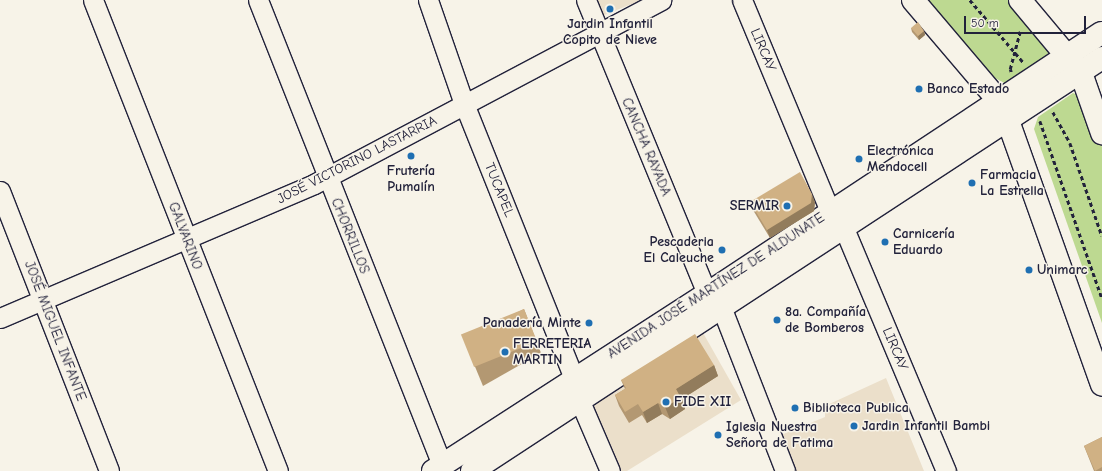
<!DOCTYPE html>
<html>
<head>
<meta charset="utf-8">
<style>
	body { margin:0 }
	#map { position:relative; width:1102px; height:471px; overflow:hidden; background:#f7f3e8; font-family:"Comic Neue",sans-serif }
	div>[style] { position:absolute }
	.built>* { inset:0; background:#ebdfca }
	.green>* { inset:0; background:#bdd991 }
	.path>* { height:2.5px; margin-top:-1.25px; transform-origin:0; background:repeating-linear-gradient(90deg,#22223b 0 4px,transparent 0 7px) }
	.roads { filter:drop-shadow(1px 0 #22223b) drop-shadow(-1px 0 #22223b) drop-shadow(0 1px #22223b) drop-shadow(0 -1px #22223b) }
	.street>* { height:19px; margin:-9.5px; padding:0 9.5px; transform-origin:9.5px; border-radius:9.5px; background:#f7f3e8 }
	.secondary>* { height:22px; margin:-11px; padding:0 11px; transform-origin:11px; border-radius:11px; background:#f7f3e8 }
	.wall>* { inset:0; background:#b39872 }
	.shaded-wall>* { inset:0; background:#927c5c }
	.building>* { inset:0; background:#d0b184; transform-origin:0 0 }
	.dots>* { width:11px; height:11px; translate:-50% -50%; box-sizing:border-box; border:2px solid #f7f3e8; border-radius:50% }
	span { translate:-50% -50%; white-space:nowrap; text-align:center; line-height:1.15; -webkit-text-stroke:3px #f7f3e8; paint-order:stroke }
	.poi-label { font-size:14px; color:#22223b; font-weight:700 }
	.left { translate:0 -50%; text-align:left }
	.right { translate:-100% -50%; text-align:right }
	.street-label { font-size:14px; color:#22223b }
	.scale { position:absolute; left:964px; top:16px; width:122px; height:18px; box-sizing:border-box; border:2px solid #22223b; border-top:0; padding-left:5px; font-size:12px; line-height:14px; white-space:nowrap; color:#22223b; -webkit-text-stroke:3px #f7f3e8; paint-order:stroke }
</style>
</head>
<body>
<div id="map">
	<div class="built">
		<div style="clip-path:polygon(596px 0,638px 0,639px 1px,602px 16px)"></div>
		<div style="clip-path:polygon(702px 331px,741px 400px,627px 471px,619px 471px,592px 405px)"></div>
		<div style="clip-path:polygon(886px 378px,924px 471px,793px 471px,781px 435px,825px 417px,825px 406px)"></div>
	</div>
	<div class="green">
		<div style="clip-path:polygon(928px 0,1011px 0,1048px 42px,1048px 57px,1008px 85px,995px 78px)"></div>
		<div style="clip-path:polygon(1073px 93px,1085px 98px,1102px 147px,1102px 323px,1034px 129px,1038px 117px)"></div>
	</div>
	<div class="path">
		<div style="left:970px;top:0;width:83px;rotate:49.4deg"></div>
		<div style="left:1011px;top:72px;width:3px;rotate:-108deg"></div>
		<div style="left:1010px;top:69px;width:39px;rotate:-75deg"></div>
		<div style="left:1053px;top:112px;width:35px;rotate:61deg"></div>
		<div style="left:1070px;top:143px;width:98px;rotate:71deg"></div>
		<div style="left:1040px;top:121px;width:188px;rotate:70.7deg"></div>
	</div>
	<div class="roads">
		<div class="street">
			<div style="left:93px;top:0;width:506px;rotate:68.56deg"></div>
			<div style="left:258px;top:0;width:500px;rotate:68.41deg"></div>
			<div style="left:442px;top:465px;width:6px;rotate:99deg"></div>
			<div style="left:428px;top:0;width:107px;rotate:70.9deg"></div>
			<div style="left:463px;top:101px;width:298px;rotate:68.2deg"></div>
			<div style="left:586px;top:0;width:318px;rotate:67.6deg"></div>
			<div style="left:742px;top:0;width:229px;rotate:67.4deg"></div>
			<div style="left:0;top:191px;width:300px;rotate:68.7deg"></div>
			<div style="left:843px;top:226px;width:266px;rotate:67.2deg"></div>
			<div style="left:722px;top:309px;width:174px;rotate:68.7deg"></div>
			<div style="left:0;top:318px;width:341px;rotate:-23.1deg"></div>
			<div style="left:314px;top:184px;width:393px;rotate:-27.9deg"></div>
			<div style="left:579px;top:399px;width:78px;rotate:66.7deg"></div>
		</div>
		<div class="secondary">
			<div style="left:913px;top:0;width:131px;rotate:49.6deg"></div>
			<div style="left:998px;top:100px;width:20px;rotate:63deg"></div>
			<div style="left:1007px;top:118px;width:283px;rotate:70.4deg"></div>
			<div style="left:1020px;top:0;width:95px;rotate:50.1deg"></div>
			<div style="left:1081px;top:73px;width:64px;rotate:70.7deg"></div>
			<div style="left:433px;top:471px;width:326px;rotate:-32.9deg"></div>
			<div style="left:707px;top:294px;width:473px;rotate:-33.5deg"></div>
			<div style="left:472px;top:471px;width:753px;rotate:-33.25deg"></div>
		</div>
	</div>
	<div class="wall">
		<div style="clip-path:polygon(911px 28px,924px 31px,925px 35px,919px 40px,912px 32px)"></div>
		<div style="clip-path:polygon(750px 202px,815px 202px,814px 211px,770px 238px,753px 210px)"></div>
		<div style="clip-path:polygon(524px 309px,541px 353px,483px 386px,464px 340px)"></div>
		<div style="clip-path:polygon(714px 365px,718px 376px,682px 399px,685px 409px,670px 419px,662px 414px,647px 423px,642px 415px,629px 423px,619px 406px,615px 395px,625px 389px,621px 380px)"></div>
		<div style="clip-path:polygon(1102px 437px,1102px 471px,1094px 471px,1084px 446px)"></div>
	</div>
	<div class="shaded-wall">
		<div style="clip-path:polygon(924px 31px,925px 35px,919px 40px,918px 36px)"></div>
		<div style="clip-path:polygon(812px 194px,815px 202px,814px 211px,770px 238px,767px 230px)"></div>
		<div style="clip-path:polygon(714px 365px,718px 376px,682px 399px,685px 409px,670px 419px,665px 407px,676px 389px)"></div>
		<div style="clip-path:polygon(658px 403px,662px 414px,647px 423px,643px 412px)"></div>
	</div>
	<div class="building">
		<div style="clip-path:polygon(918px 22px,924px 31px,918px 36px,911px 28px)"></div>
		<div style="clip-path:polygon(800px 172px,812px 194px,811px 203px,767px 230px,750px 202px)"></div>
		<div style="left:524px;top:309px;width:35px;height:68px;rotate:68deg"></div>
		<div style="clip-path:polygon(695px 334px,714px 365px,676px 389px,681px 398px,665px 407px,658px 403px,643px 412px,638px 404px,625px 412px,615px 395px,626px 388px,621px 380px)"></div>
		<div style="clip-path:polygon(1102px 437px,1102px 467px,1095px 471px,1084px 446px)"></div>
	</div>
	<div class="dots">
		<div style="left:610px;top:9px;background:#1f6fb2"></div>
		<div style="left:919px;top:89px;background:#1f6fb2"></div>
		<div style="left:411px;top:156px;background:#1f6fb2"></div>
		<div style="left:859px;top:159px;background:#1f6fb2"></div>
		<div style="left:972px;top:183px;background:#1f6fb2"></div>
		<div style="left:787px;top:206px;background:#1f6fb2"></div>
		<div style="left:885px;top:242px;background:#1f6fb2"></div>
		<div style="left:722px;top:250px;background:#1f6fb2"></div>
		<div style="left:1029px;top:270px;background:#1f6fb2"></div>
		<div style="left:777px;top:320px;background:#1f6fb2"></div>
		<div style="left:589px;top:323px;background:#1f6fb2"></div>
		<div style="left:505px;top:352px;background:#1f6fb2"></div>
		<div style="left:666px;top:402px;background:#1f6fb2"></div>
		<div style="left:795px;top:408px;background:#1f6fb2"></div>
		<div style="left:854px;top:426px;background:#1f6fb2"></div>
		<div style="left:718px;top:435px;background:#1f6fb2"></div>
	</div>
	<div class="poi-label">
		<span style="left:610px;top:32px">Jardin Infantil<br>Copito de Nieve</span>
		<span class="left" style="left:927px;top:89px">Banco Estado</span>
		<span class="left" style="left:867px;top:159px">Electrónica<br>Mendocell</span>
		<span style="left:411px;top:179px">Frutería<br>Pumalín</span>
		<span class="left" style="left:980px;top:183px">Farmacia<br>La Estrella</span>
		<span class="right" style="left:779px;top:206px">SERMIR</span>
		<span class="left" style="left:893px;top:242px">Carnicería<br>Eduardo</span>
		<span class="right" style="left:714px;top:250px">Pescaderia<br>El Caleuche</span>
		<span class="left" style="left:1037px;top:270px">Unimarc</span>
		<span class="left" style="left:785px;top:320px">8a. Compañía<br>de Bomberos</span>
		<span class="right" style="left:581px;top:323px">Panadería Minte</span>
		<span class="left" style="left:513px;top:352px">FERRETERIA<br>MARTIN</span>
		<span class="left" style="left:674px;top:402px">FIDE XII</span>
		<span class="left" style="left:803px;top:408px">Biblioteca Publica</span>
		<span class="left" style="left:862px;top:426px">Jardin Infantil Bambi</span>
		<span class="left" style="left:726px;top:435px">Iglesia Nuestra<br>Señora de Fatima</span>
	</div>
	<div class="street-label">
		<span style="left:763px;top:50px;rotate:67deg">LIRCAY</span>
		<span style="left:646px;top:147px;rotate:67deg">CANCHA RAYADA</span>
		<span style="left:357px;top:160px;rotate:-27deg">JOSÉ VICTORINO LASTARRIA</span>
		<span style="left:499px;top:190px;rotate:68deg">TUCAPEL</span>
		<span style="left:185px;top:236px;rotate:69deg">GALVARINO</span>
		<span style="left:350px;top:236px;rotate:68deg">CHORRILLOS</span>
		<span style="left:716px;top:286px;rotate:-33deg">AVENIDA JOSÉ MARTÍNEZ DE ALDUNATE</span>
		<span style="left:55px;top:331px;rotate:69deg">JOSÉ MIGUEL INFANTE</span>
		<span style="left:895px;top:349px;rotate:67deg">LIRCAY</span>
	</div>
	<div class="scale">50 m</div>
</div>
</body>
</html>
